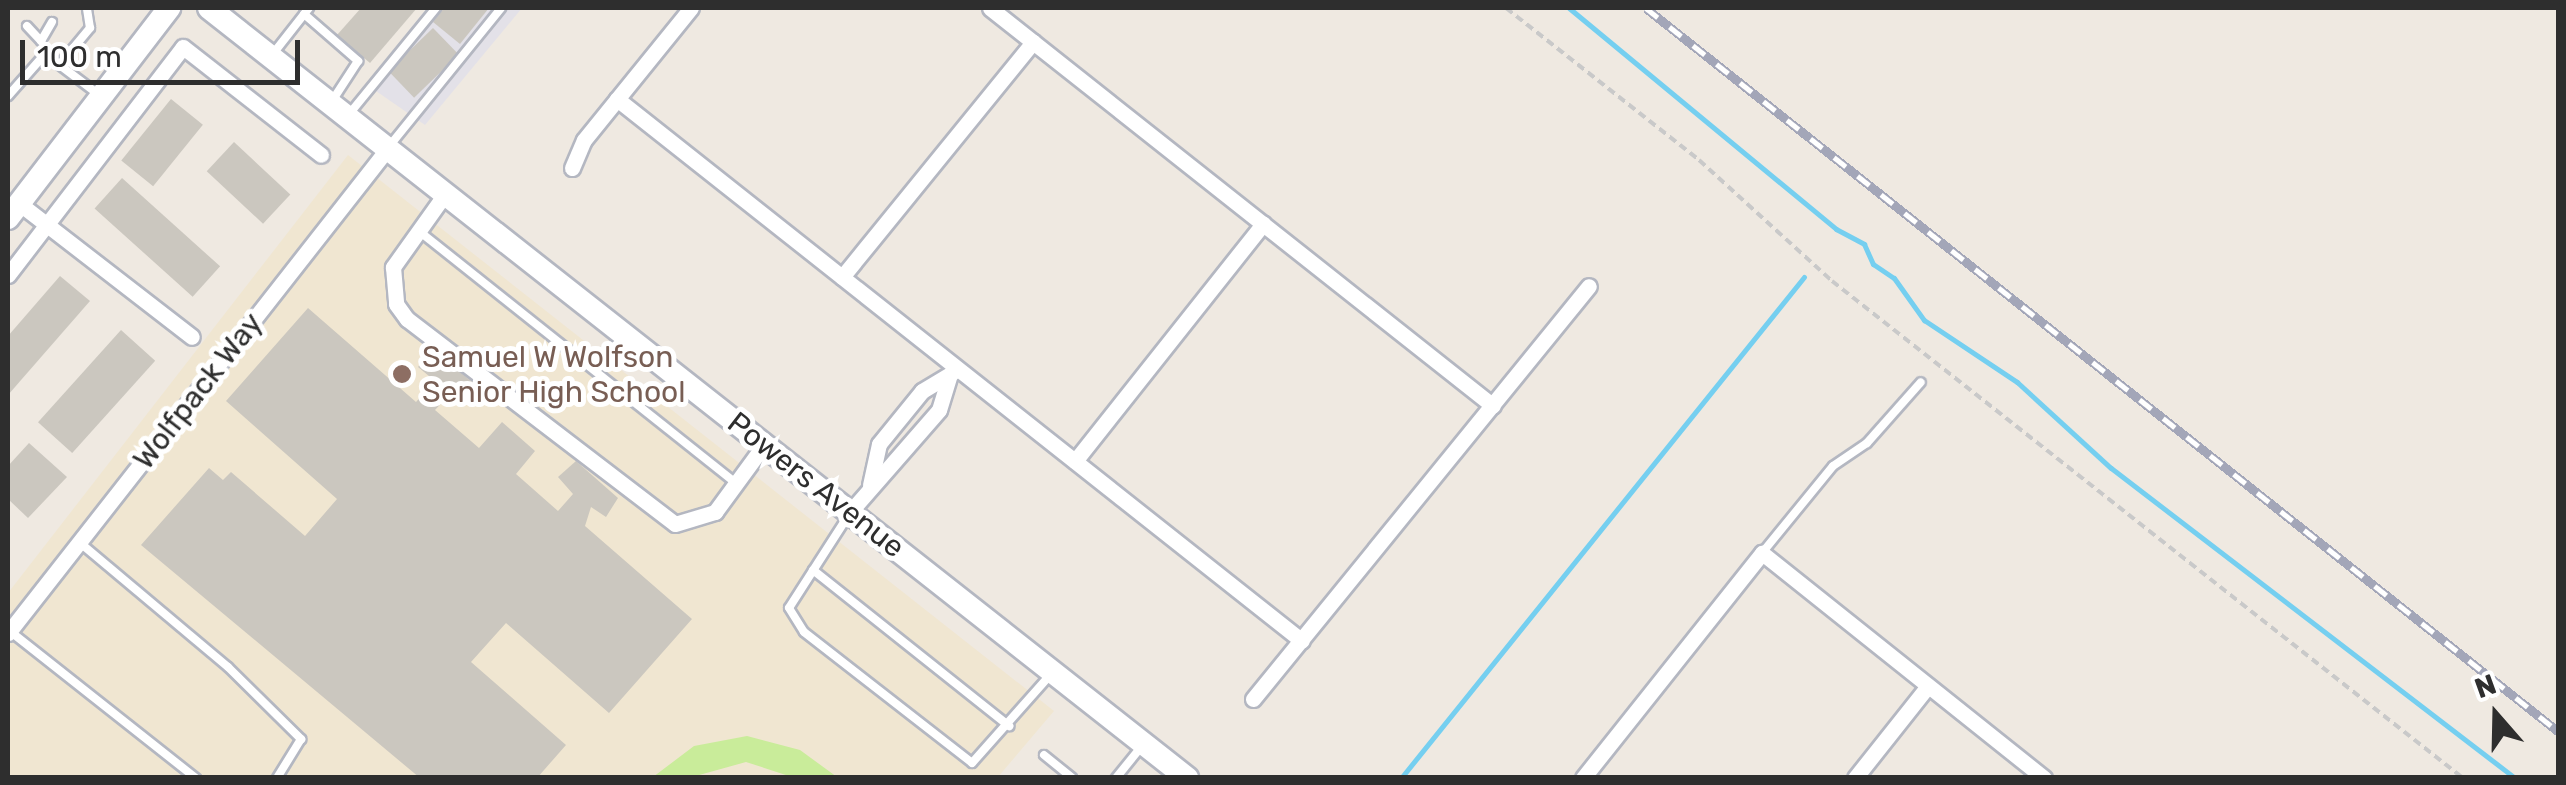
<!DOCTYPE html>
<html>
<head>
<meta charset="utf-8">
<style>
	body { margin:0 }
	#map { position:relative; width:2566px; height:785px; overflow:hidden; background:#efe9e1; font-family:Rubik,sans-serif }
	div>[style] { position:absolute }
	.industrial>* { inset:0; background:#e3e1e8 }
	.education>* { inset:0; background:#f0e6d1 }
	.pitch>* { inset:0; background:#c9ec9a }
	.stream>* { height:5px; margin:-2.5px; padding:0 2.5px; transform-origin:2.5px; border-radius:2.5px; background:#75cff0 }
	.building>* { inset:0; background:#cbc7bf; transform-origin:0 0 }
	.path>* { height:4px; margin-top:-2px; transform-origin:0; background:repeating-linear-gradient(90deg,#c9c9c9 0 8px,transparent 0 13px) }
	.roads { filter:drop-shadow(2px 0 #b4b7c1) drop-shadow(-2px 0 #b4b7c1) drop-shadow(0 2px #b4b7c1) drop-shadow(0 -2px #b4b7c1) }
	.lane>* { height:8px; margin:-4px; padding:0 4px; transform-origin:4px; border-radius:4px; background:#fff }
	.street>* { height:15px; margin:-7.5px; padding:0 7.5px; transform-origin:7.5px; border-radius:7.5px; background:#fff }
	.secondary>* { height:22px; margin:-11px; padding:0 11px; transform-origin:11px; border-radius:11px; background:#fff }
	.rail>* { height:9px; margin-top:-4.5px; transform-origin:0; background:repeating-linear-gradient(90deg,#fff 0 15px,#a3a6b8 0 30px); box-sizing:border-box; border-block:2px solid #a3a6b8 }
	.dots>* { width:28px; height:28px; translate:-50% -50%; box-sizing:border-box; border:5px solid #fff; border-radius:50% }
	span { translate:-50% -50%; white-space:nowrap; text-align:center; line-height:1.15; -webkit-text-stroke:10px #fff; paint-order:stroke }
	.education-label { font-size:30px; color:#785e54 }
	.left { translate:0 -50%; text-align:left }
	.street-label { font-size:30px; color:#2e2e2e }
	.frame { position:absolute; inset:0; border:10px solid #2e2e2e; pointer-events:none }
	.north { position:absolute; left:2446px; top:665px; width:100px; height:100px; -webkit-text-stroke:8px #fff; paint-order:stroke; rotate:340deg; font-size:28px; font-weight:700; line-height:40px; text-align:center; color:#2e2e2e }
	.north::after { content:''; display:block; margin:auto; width:35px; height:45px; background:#2e2e2e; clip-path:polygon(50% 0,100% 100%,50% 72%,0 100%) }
	.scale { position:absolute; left:20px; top:40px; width:280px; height:45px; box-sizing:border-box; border:5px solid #2e2e2e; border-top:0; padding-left:12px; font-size:30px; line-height:35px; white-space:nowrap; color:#2e2e2e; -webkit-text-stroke:8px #fff; paint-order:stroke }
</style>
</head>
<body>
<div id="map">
	<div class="industrial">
		<div style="clip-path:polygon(427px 8px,522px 8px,425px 125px,366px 84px)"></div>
	</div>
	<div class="education">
		<div style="clip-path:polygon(348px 155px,1054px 711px,998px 777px,8px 777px,8px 593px)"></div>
	</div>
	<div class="pitch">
		<div style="clip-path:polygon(747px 736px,800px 750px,837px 777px,792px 777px,746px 762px,692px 777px,653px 777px,694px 746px)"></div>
	</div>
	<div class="stream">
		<div style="left:1569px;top:8px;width:347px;rotate:39.6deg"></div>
		<div style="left:1836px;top:229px;width:32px;rotate:28deg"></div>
		<div style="left:1864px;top:244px;width:22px;rotate:66deg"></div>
		<div style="left:1873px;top:264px;width:25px;rotate:34deg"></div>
		<div style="left:1894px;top:278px;width:52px;rotate:54.5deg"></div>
		<div style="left:1924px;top:320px;width:112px;rotate:33.7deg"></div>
		<div style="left:2017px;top:382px;width:127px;rotate:42.5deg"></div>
		<div style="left:2111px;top:468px;width:509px;rotate:37.5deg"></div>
		<div style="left:1401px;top:778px;width:643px;rotate:-51.19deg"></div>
	</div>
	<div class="building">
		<div style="clip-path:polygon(361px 8px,417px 8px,370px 63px,337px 35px)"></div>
		<div style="clip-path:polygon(444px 8px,489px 8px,460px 44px,433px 22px)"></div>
		<div style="left:433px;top:28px;width:37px;height:62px;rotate:46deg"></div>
		<div style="left:171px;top:99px;width:41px;height:79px;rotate:39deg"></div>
		<div style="left:234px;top:142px;width:77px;height:40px;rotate:43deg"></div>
		<div style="left:122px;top:178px;width:132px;height:41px;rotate:42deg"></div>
		<div style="clip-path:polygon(60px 276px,90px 301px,8px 395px,8px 336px)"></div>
		<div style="clip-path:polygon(308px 308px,416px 402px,435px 381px,418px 367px,433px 349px,480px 389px,465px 405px,451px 393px,435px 410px,479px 448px,502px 422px,535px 451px,516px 474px,558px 511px,573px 494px,558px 477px,576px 461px,618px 498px,606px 517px,591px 507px,585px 526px,692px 619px,609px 713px,506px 623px,471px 662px,566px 745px,537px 778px,420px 778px,141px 545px,209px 468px,223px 480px,231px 472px,305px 536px,337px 499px,226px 401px)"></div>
		<div style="left:121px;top:330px;width:46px;height:124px;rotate:42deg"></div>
		<div style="clip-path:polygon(29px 443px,67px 477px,28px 518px,8px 499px,8px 466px)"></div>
	</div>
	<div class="path">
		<div style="left:1506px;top:8px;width:246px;rotate:38.2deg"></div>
		<div style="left:1699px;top:160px;width:180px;rotate:42.3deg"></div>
		<div style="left:1832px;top:281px;width:803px;rotate:38.23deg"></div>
		<div style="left:380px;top:778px;width:1px;rotate:-90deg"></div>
	</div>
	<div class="roads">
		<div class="lane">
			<div style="left:304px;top:14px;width:72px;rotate:41deg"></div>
			<div style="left:358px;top:61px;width:48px;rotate:123deg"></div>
			<div style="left:27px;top:26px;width:21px;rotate:47deg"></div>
			<div style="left:41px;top:41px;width:22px;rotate:-60deg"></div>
			<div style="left:272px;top:55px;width:60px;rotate:-51.8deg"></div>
			<div style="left:60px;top:64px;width:47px;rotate:-50.2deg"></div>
			<div style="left:90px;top:28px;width:20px;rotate:-99deg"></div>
			<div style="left:8px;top:96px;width:56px;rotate:-48.6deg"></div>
			<div style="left:45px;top:54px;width:66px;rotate:37deg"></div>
			<div style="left:350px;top:113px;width:136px;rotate:-50.7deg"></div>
			<div style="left:391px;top:144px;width:175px;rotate:-51deg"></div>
			<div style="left:419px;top:231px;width:405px;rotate:38.5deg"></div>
			<div style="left:848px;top:516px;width:109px;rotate:122.7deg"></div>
			<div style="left:789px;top:608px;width:28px;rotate:58deg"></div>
			<div style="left:804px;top:632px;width:213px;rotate:37.9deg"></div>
			<div style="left:972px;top:763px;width:120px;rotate:-48.4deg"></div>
			<div style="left:79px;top:542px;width:194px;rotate:40deg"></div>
			<div style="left:228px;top:667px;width:103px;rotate:44.6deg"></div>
			<div style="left:301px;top:739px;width:46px;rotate:121.6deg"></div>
			<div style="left:1762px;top:553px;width:112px;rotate:-50.8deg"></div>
			<div style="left:1833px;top:466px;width:41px;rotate:-34.1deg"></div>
			<div style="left:1867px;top:443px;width:81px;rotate:-48.5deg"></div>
			<div style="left:813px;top:570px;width:251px;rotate:38.5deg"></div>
			<div style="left:11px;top:632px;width:236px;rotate:38.3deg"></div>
			<div style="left:1044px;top:755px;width:36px;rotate:39deg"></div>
			<div style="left:1116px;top:778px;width:40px;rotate:-51deg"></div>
		</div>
		<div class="street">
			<div style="left:990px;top:8px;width:641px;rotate:38.35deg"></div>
			<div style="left:617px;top:99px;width:873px;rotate:38.35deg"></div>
			<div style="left:572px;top:168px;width:30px;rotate:-67deg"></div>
			<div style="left:584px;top:140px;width:170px;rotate:-51deg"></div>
			<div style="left:445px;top:194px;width:90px;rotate:125.5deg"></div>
			<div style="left:393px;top:267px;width:37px;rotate:85deg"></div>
			<div style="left:396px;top:304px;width:19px;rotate:54deg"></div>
			<div style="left:407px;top:319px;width:337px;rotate:37.4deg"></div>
			<div style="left:675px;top:524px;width:42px;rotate:-16.7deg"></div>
			<div style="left:715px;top:512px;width:83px;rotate:-53.8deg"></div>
			<div style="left:20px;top:204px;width:217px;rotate:37.7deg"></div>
			<div style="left:8px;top:275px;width:287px;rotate:-52.5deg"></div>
			<div style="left:183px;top:47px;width:175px;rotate:38deg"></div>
			<div style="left:842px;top:277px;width:303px;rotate:-50.9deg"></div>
			<div style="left:1075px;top:461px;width:303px;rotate:-51.6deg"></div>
			<div style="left:870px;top:485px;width:42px;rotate:-77.6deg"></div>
			<div style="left:879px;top:444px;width:68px;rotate:-50.9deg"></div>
			<div style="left:922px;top:391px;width:35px;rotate:-31deg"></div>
			<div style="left:850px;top:512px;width:135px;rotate:-48.9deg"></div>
			<div style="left:939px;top:410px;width:34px;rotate:-73deg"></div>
			<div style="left:8px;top:633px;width:616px;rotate:-51.92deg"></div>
			<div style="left:1253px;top:699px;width:532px;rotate:-50.87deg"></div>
			<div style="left:1583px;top:778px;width:288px;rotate:-51.5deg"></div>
			<div style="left:1762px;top:553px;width:361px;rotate:38.6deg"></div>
			<div style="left:1855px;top:778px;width:117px;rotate:-51.6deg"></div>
		</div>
		<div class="secondary">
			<div style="left:209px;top:8px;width:1245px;rotate:38.21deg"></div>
			<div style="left:8px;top:218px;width:265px;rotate:-52.5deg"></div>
		</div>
	</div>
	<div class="rail">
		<div style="left:1646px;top:8px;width:1164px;rotate:38.41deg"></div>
	</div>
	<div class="dots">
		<div style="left:402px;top:374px;background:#8d6e63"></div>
	</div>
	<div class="education-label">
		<span class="left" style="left:422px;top:374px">Samuel W Wolfson<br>Senior High School</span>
	</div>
	<div class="street-label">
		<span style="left:198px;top:391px;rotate:-52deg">Wolfpack Way</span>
		<span style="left:816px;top:485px;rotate:38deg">Powers Avenue</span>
	</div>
	<div class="frame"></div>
	<div class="north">N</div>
	<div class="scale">100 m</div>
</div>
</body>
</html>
